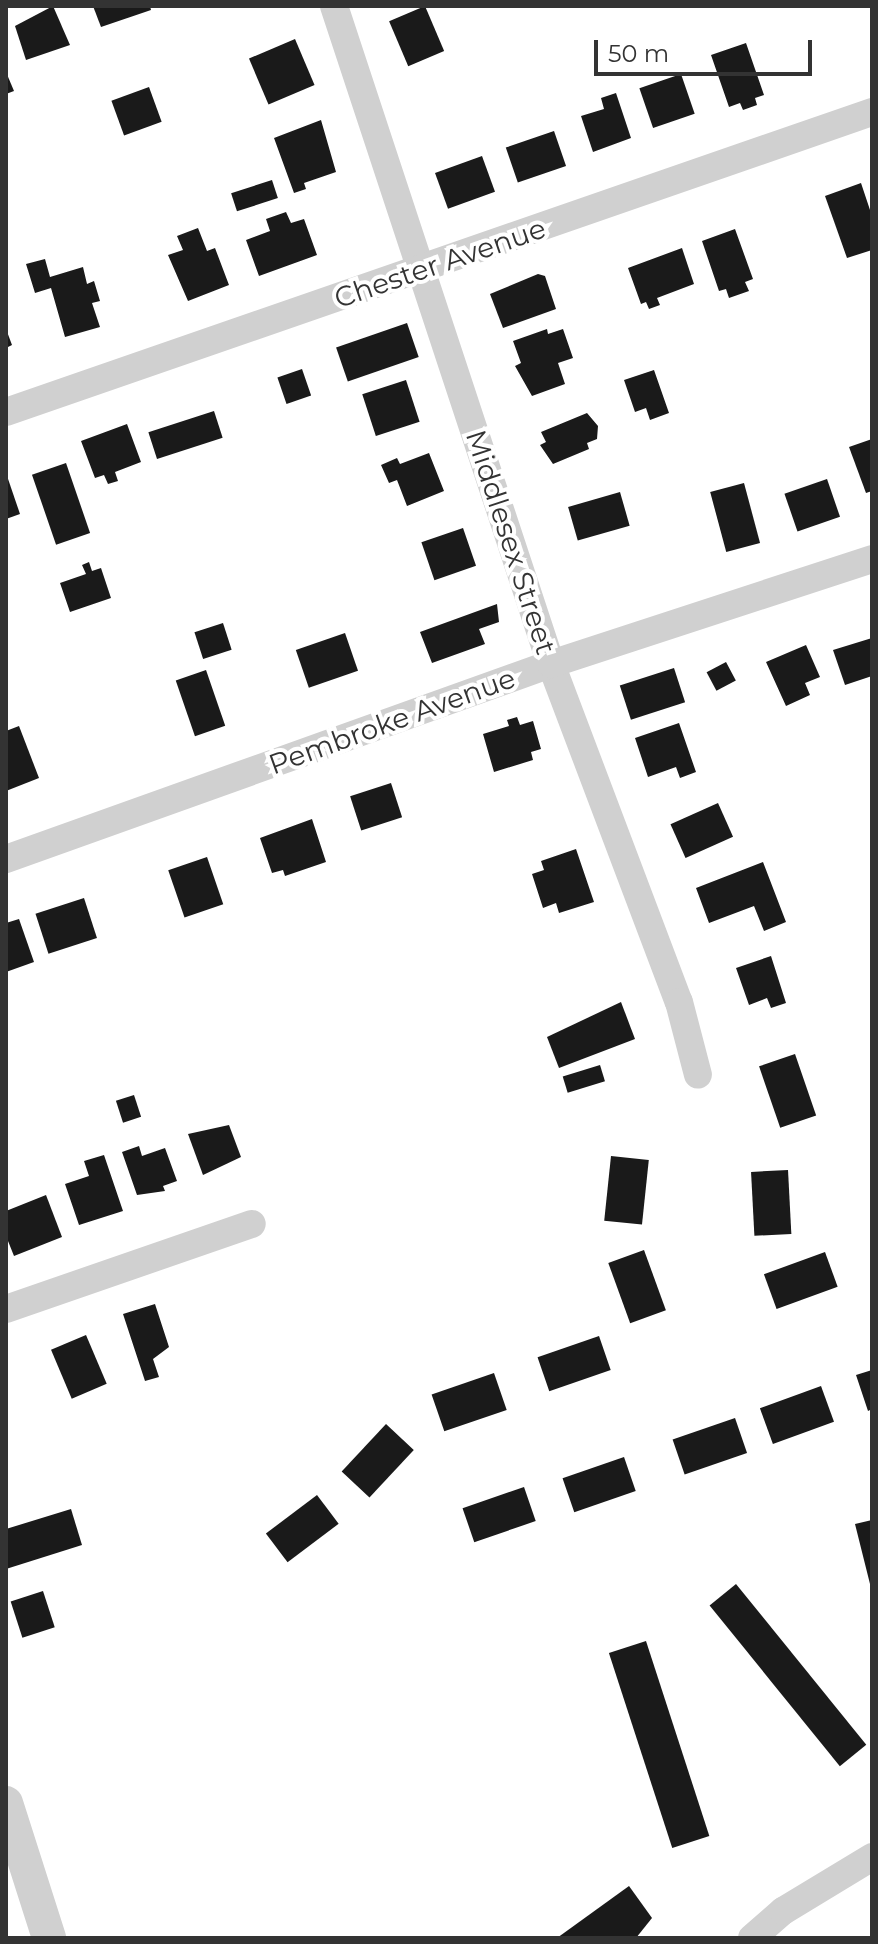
<!DOCTYPE html>
<html>
<head>
<meta charset="utf-8">
<style>
	body { margin:0 }
	#map { position:relative; width:878px; height:1944px; overflow:hidden; background:#fff; font-family:Montserrat,sans-serif }
	div>[style] { position:absolute }
	.building>* { inset:0; background:#1a1a1a; transform-origin:0 0 }
	.minor>* { height:28px; margin:-14px; padding:0 14px; transform-origin:14px; border-radius:14px; background:#d0d0d0 }
	.tertiary>* { height:34px; margin:-17px; padding:0 17px; transform-origin:17px; border-radius:17px; background:#d0d0d0 }
	span { translate:-50% -50%; white-space:nowrap; text-align:center; line-height:1.15; -webkit-text-stroke:8px #fff; paint-order:stroke }
	.street-label { font-size:28px; color:#333 }
	.frame { position:absolute; inset:0; border:8px solid #333; pointer-events:none }
	.scale { position:absolute; left:594px; top:40px; width:218px; height:36px; box-sizing:border-box; border:4px solid #333; border-top:0; padding-left:10px; font-size:24px; line-height:28px; white-space:nowrap; color:#333; -webkit-text-stroke:6px #fff; paint-order:stroke }
</style>
</head>
<body>
<div id="map">
	<div class="building">
		<div style="clip-path:polygon(53px 6px,70px 45px,26px 60px,15px 26px)"></div>
		<div style="clip-path:polygon(93px 6px,150px 6px,151px 10px,101px 27px)"></div>
		<div style="left:425px;top:6px;width:49px;height:39px;rotate:67deg"></div>
		<div style="left:295px;top:39px;width:50px;height:50px;rotate:67deg"></div>
		<div style="clip-path:polygon(746px 43px,764px 95px,755px 98px,757px 105px,743px 110px,740px 103px,729px 107px,711px 55px)"></div>
		<div style="clip-path:polygon(6px 72px,14px 91px,6px 94px)"></div>
		<div style="left:681px;top:74px;width:42px;height:44px;rotate:71deg"></div>
		<div style="left:149px;top:87px;width:37px;height:40px;rotate:70deg"></div>
		<div style="clip-path:polygon(616px 93px,631px 138px,593px 152px,581px 116px,604px 109px,601px 98px)"></div>
		<div style="clip-path:polygon(321px 120px,336px 172px,304px 183px,306px 189px,294px 193px,274px 138px)"></div>
		<div style="left:554px;top:131px;width:37px;height:51px;rotate:71deg"></div>
		<div style="left:482px;top:156px;width:38px;height:50px;rotate:70deg"></div>
		<div style="left:272px;top:180px;width:19px;height:43px;rotate:72deg"></div>
		<div style="clip-path:polygon(861px 183px,872px 216px,872px 250px,847px 258px,825px 196px)"></div>
		<div style="clip-path:polygon(286px 212px,291px 223px,304px 219px,317px 255px,259px 276px,246px 240px,270px 231px,266px 219px)"></div>
		<div style="clip-path:polygon(198px 228px,207px 251px,215px 248px,229px 285px,188px 301px,168px 255px,183px 250px,177px 236px)"></div>
		<div style="clip-path:polygon(735px 229px,753px 279px,745px 282px,749px 291px,729px 298px,726px 289px,719px 291px,702px 241px)"></div>
		<div style="clip-path:polygon(682px 248px,694px 284px,657px 298px,660px 305px,649px 309px,646px 302px,641px 304px,628px 268px)"></div>
		<div style="clip-path:polygon(45px 259px,50px 277px,83px 267px,87px 284px,94px 281px,100px 301px,92px 303px,100px 327px,65px 337px,51px 288px,35px 293px,26px 264px)"></div>
		<div style="clip-path:polygon(538px 274px,545px 276px,556px 309px,503px 328px,490px 294px)"></div>
		<div style="left:407px;top:323px;width:36px;height:75px;rotate:71deg"></div>
		<div style="clip-path:polygon(6px 329px,12px 345px,6px 348px)"></div>
		<div style="clip-path:polygon(547px 329px,548px 334px,563px 329px,573px 358px,558px 363px,565px 384px,532px 396px,515px 366px,521px 363px,513px 341px)"></div>
		<div style="left:302px;top:369px;width:28px;height:26px;rotate:71deg"></div>
		<div style="clip-path:polygon(654px 370px,669px 413px,650px 420px,646px 408px,635px 412px,624px 380px)"></div>
		<div style="left:406px;top:380px;width:44px;height:46px;rotate:72deg"></div>
		<div style="left:214px;top:411px;width:28px;height:69px;rotate:72deg"></div>
		<div style="clip-path:polygon(587px 413px,598px 426px,597px 439px,587px 443px,589px 449px,553px 464px,540px 445px,546px 442px,541px 432px)"></div>
		<div style="clip-path:polygon(127px 424px,141px 462px,115px 472px,118px 481px,108px 484px,104px 475px,95px 478px,81px 441px)"></div>
		<div style="clip-path:polygon(872px 439px,872px 491px,866px 493px,849px 447px)"></div>
		<div style="clip-path:polygon(429px 453px,444px 491px,407px 506px,397px 480px,389px 483px,381px 465px,397px 458px,400px 464px)"></div>
		<div style="left:66px;top:463px;width:74px;height:36px;rotate:71deg"></div>
		<div style="clip-path:polygon(6px 473px,20px 514px,6px 519px)"></div>
		<div style="left:827px;top:479px;width:40px;height:45px;rotate:71deg"></div>
		<div style="left:744px;top:483px;width:62px;height:35px;rotate:75deg"></div>
		<div style="left:620px;top:492px;width:35px;height:54px;rotate:74deg"></div>
		<div style="left:463px;top:528px;width:40px;height:44px;rotate:71deg"></div>
		<div style="clip-path:polygon(89px 562px,92px 571px,101px 568px,111px 598px,70px 612px,60px 583px,86px 574px,82px 565px)"></div>
		<div style="clip-path:polygon(497px 604px,499px 622px,479px 629px,485px 644px,432px 663px,420px 632px)"></div>
		<div style="left:223px;top:623px;width:28px;height:30px;rotate:72deg"></div>
		<div style="left:345px;top:633px;width:40px;height:52px;rotate:71deg"></div>
		<div style="clip-path:polygon(872px 638px,872px 676px,845px 685px,833px 650px)"></div>
		<div style="clip-path:polygon(806px 645px,820px 677px,805px 683px,810px 695px,786px 706px,766px 662px)"></div>
		<div style="left:726px;top:662px;width:21px;height:22px;rotate:62deg"></div>
		<div style="left:674px;top:668px;width:36px;height:57px;rotate:72deg"></div>
		<div style="left:206px;top:670px;width:59px;height:32px;rotate:71deg"></div>
		<div style="clip-path:polygon(517px 717px,520px 725px,533px 721px,541px 749px,531px 752px,533px 760px,494px 772px,483px 734px,509px 726px,507px 720px)"></div>
		<div style="clip-path:polygon(679px 723px,696px 772px,680px 778px,676px 767px,648px 777px,635px 738px)"></div>
		<div style="clip-path:polygon(19px 726px,39px 778px,6px 791px,6px 731px)"></div>
		<div style="left:391px;top:783px;width:36px;height:43px;rotate:72deg"></div>
		<div style="left:718px;top:803px;width:37px;height:52px;rotate:66deg"></div>
		<div style="clip-path:polygon(312px 819px,326px 862px,285px 876px,283px 870px,272px 873px,260px 838px)"></div>
		<div style="clip-path:polygon(576px 849px,594px 902px,559px 913px,556px 903px,543px 908px,532px 874px,544px 870px,541px 861px)"></div>
		<div style="left:207px;top:857px;width:50px;height:41px;rotate:71deg"></div>
		<div style="clip-path:polygon(763px 862px,786px 922px,764px 931px,754px 906px,709px 923px,696px 888px)"></div>
		<div style="left:84px;top:898px;width:42px;height:51px;rotate:72deg"></div>
		<div style="clip-path:polygon(19px 919px,34px 962px,6px 972px,6px 923px)"></div>
		<div style="clip-path:polygon(771px 956px,786px 1003px,771px 1008px,767px 998px,749px 1005px,736px 968px)"></div>
		<div style="clip-path:polygon(621px 1002px,635px 1039px,559px 1068px,547px 1037px)"></div>
		<div style="left:795px;top:1054px;width:65px;height:38px;rotate:71deg"></div>
		<div style="left:600px;top:1065px;width:17px;height:39px;rotate:73deg"></div>
		<div style="left:134px;top:1095px;width:23px;height:19px;rotate:72deg"></div>
		<div style="clip-path:polygon(229px 1125px,241px 1157px,203px 1175px,188px 1134px)"></div>
		<div style="clip-path:polygon(139px 1146px,142px 1156px,165px 1148px,177px 1181px,163px 1186px,165px 1191px,137px 1195px,122px 1152px)"></div>
		<div style="clip-path:polygon(104px 1155px,123px 1211px,79px 1225px,65px 1184px,89px 1176px,84px 1161px)"></div>
		<div style="left:611px;top:1156px;width:38px;height:65px;rotate:6deg"></div>
		<div style="left:788px;top:1170px;width:64px;height:37px;rotate:87deg"></div>
		<div style="clip-path:polygon(46px 1195px,62px 1237px,14px 1256px,6px 1236px,6px 1211px)"></div>
		<div style="left:644px;top:1250px;width:64px;height:38px;rotate:70deg"></div>
		<div style="left:825px;top:1252px;width:37px;height:65px;rotate:70deg"></div>
		<div style="clip-path:polygon(155px 1304px,169px 1347px,153px 1359px,159px 1377px,145px 1381px,123px 1314px)"></div>
		<div style="left:86px;top:1335px;width:53px;height:38px;rotate:67deg"></div>
		<div style="left:599px;top:1336px;width:36px;height:65px;rotate:71deg"></div>
		<div style="clip-path:polygon(872px 1370px,872px 1409px,868px 1411px,856px 1375px)"></div>
		<div style="left:494px;top:1373px;width:39px;height:66px;rotate:71deg"></div>
		<div style="left:821px;top:1386px;width:38px;height:65px;rotate:70deg"></div>
		<div style="left:735px;top:1418px;width:37px;height:66px;rotate:71deg"></div>
		<div style="left:386px;top:1424px;width:38px;height:65px;rotate:43deg"></div>
		<div style="left:624px;top:1457px;width:36px;height:65px;rotate:71deg"></div>
		<div style="left:524px;top:1487px;width:36px;height:65px;rotate:71deg"></div>
		<div style="left:317px;top:1495px;width:36px;height:64px;rotate:53deg"></div>
		<div style="clip-path:polygon(71px 1509px,82px 1545px,6px 1569px,6px 1529px)"></div>
		<div style="clip-path:polygon(872px 1520px,872px 1587px,871px 1588px,855px 1524px)"></div>
		<div style="left:736px;top:1584px;width:207px;height:34px;rotate:51deg"></div>
		<div style="left:43px;top:1591px;width:38px;height:34px;rotate:72deg"></div>
		<div style="left:646px;top:1641px;width:205px;height:39px;rotate:72deg"></div>
		<div style="clip-path:polygon(629px 1886px,652px 1918px,636px 1938px,557px 1938px)"></div>
	</div>
	<div class="minor">
		<div style="left:334px;top:6px;width:693px;rotate:71.75deg"></div>
		<div style="left:551px;top:664px;width:361px;rotate:69.3deg"></div>
		<div style="left:679px;top:1002px;width:75px;rotate:75.4deg"></div>
		<div style="left:6px;top:412px;width:916px;rotate:-19.11deg"></div>
		<div style="left:6px;top:859px;width:579px;rotate:-19.69deg"></div>
		<div style="left:551px;top:664px;width:338px;rotate:-18.1deg"></div>
		<div style="left:6px;top:1309px;width:260px;rotate:-19.1deg"></div>
		<div style="left:752px;top:1938px;width:41px;rotate:-41.1deg"></div>
		<div style="left:783px;top:1911px;width:104px;rotate:-31.2deg"></div>
	</div>
	<div class="tertiary">
		<div style="left:6px;top:1803px;width:142px;rotate:72.3deg"></div>
	</div>
	<div class="street-label">
		<span style="left:440px;top:263px;rotate:-19deg">Chester Avenue</span>
		<span style="left:511px;top:542px;rotate:72deg">Middlesex Street</span>
		<span style="left:392px;top:721px;rotate:-20deg">Pembroke Avenue</span>
	</div>
	<div class="frame"></div>
	<div class="scale">50 m</div>
</div>
</body>
</html>
